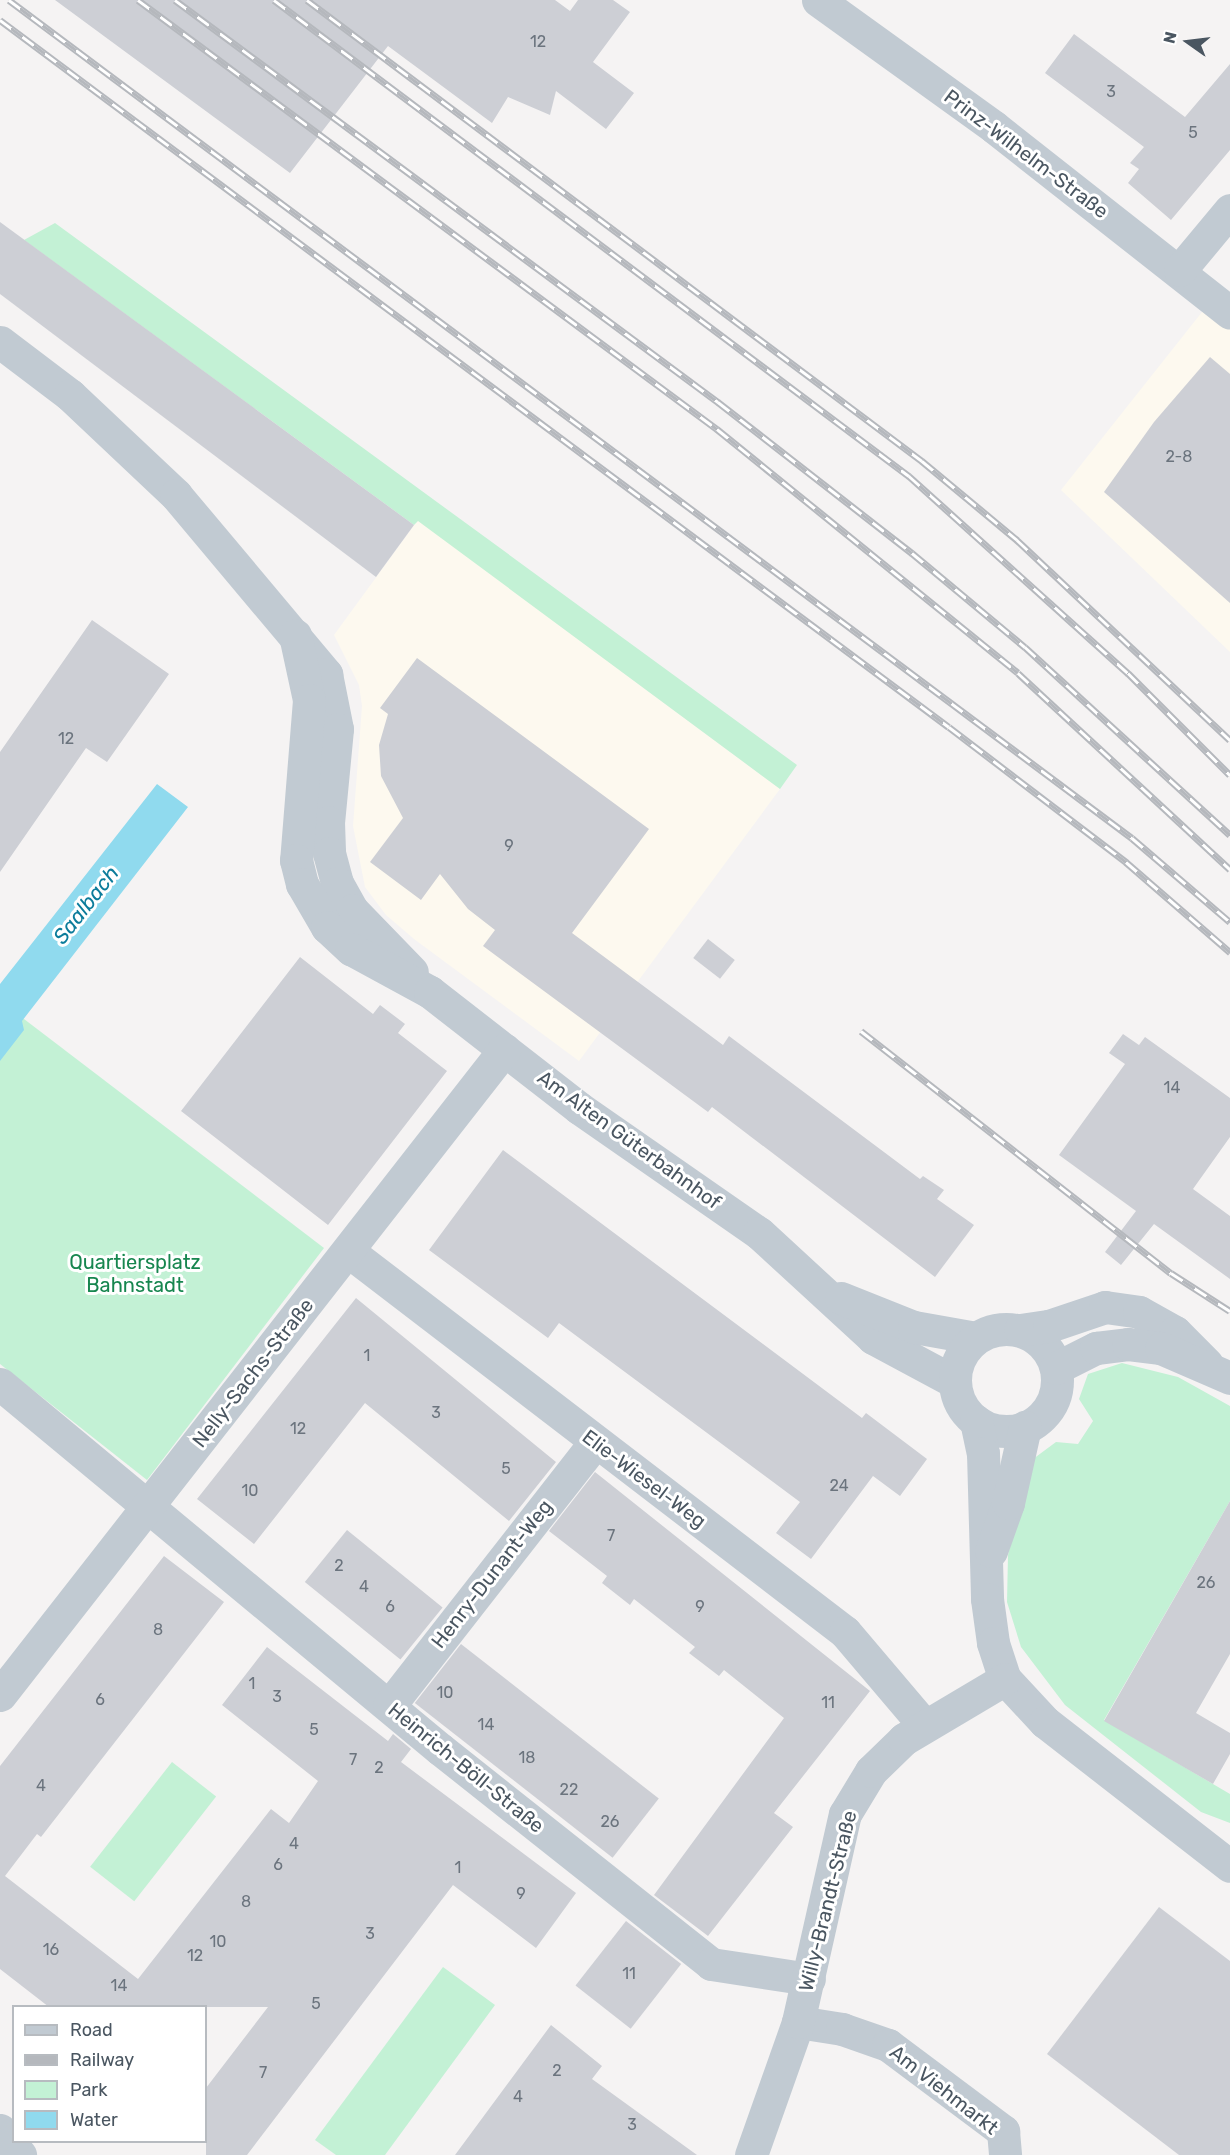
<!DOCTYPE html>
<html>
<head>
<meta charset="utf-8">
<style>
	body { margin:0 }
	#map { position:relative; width:1230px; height:2155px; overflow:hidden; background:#f5f3f3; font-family:Rubik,sans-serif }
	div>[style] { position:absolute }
	.commercial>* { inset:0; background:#fdf9ef }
	.green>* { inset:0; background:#c3f1d5; transform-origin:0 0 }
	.water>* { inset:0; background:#90daee }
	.building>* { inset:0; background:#cdcfd5; transform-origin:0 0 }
	.minor>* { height:33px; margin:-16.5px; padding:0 16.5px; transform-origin:16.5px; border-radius:16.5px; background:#c1cad2 }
	.minor>.ring { margin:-16.5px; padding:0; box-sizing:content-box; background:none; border:33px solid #c1cad2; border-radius:50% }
	.rail>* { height:7px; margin-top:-3.5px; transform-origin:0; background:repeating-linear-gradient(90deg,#fff 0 14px,#b5b8bd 0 28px); box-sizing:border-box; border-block:2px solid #b5b8bd }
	span { translate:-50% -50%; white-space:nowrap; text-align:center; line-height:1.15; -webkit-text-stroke:6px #fff; paint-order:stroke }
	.number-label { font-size:16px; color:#6b747e }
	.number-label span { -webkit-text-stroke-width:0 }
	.street-label { font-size:20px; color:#4a5661 }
	.park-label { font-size:20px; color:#17864f }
	.water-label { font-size:21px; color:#0c7c9b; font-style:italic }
	.legend { position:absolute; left:12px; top:2005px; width:195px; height:138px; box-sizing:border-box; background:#fff; border:2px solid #b7bbc0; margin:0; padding:8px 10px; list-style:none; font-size:18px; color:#4a5661 }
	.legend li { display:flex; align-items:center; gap:12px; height:30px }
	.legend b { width:30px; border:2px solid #b7bbc0 }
	.north { position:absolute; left:1158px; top:12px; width:60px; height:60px; -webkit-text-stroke:4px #fff; paint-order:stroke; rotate:284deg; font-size:16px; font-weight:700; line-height:24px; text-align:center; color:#4a5661 }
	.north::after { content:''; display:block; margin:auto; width:21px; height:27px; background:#4a5661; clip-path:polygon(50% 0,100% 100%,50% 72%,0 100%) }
</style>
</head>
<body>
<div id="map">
	<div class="commercial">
		<div style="clip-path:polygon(1206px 307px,1230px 327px,1230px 652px,1061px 490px)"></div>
		<div style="clip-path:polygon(418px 520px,780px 789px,579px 1061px,414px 939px,386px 915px,365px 887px,353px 826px,362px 706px,359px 685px,334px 635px)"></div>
	</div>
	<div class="green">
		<div style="clip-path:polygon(55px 223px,797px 765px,780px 789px,418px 521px,414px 525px,24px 240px)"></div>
		<div style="clip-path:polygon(7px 1006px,324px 1248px,147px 1480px,0 1364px,0 1016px)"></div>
		<div style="clip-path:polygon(1122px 1363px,1178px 1377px,1230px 1406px,1230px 1501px,1104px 1720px,1230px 1794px,1230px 1823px,1201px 1812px,1065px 1705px,1021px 1647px,1007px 1602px,1008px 1555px,1029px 1462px,1056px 1442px,1078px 1444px,1093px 1421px,1079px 1399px,1088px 1374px)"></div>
		<div style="left:172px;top:1762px;width:56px;height:133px;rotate:38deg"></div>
		<div style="clip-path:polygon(443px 1967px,495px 2005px,385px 2155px,336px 2155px,315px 2140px)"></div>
	</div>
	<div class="water">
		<div style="clip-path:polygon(157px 784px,188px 807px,22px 1021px,24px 1030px,0 1061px,0 984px)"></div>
	</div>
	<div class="building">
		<div style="clip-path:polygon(55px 0,555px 0,570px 11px,578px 0,613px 0,630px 12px,593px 62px,634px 93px,606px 129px,556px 91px,550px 115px,508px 97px,492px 123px,388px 46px,290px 173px)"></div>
		<div style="clip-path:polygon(1074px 34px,1185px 117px,1230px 64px,1230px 150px,1171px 220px,1128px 183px,1139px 169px,1130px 163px,1144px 147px,1045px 73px)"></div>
		<div style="clip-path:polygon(0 222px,414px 525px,376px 577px,0 294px)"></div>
		<div style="clip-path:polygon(1210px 357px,1230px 374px,1230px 603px,1104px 492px,1154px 422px)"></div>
		<div style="clip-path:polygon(92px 620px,169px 674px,107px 762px,86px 748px,0 872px,0 752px)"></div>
		<div style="clip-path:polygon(417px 658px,649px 829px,572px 933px,723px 1045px,729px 1036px,920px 1179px,923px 1176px,944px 1190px,937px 1199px,974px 1225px,935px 1277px,712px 1107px,708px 1112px,483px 946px,495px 930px,468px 909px,440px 874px,421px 900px,370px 862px,403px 818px,381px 776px,379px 745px,388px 714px,380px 708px)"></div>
		<div style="left:708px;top:939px;width:34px;height:24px;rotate:38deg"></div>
		<div style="clip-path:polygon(300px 957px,373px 1014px,380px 1005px,405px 1024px,398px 1033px,447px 1071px,328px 1225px,181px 1111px)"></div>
		<div style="clip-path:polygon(1123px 1034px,1139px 1045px,1145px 1037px,1230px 1098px,1230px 1137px,1193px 1189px,1230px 1216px,1230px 1279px,1154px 1224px,1121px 1265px,1105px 1252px,1136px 1211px,1059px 1155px,1125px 1064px,1109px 1053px)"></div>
		<div style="clip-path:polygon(503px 1150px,862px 1418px,866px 1413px,927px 1459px,900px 1496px,873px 1476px,811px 1559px,776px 1533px,800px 1502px,559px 1323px,548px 1338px,429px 1250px)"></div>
		<div style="clip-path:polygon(356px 1298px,556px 1462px,509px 1521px,365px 1403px,254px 1544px,197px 1499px)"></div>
		<div style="clip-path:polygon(595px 1472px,870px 1691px,774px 1813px,793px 1827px,708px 1936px,654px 1895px,784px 1718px,724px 1670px,719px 1676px,689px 1653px,695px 1647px,634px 1599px,630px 1605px,602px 1583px,607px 1576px,549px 1531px)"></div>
		<div style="clip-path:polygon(1230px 1501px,1230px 1654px,1196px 1713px,1230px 1733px,1230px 1754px,1213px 1784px,1104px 1721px)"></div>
		<div style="left:347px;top:1530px;width:123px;height:67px;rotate:39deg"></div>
		<div style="clip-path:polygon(164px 1556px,224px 1602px,41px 1837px,37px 1834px,5px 1876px,138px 1979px,271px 1809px,289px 1823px,318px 1781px,222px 1705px,267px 1647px,388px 1741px,393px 1734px,411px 1749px,401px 1762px,576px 1893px,536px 1948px,453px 1885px,247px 2155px,206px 2155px,206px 2088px,268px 2007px,49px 2007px,0 1969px,0 1766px)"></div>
		<div style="left:461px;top:1644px;width:251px;height:75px;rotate:38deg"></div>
		<div style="clip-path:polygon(1159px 1907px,1230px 1961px,1230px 2155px,1179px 2155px,1047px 2054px)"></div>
		<div style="left:626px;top:1921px;width:70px;height:82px;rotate:38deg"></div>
		<div style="clip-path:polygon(551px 2025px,602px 2066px,592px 2079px,697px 2155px,455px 2155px)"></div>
	</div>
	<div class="minor">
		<div style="left:818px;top:0;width:217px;rotate:35.8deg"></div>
		<div style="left:994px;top:127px;width:300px;rotate:38.2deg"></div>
		<div style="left:1180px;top:270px;width:78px;rotate:-50.2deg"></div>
		<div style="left:0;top:342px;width:88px;rotate:37.1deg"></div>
		<div style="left:70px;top:395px;width:146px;rotate:43.3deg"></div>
		<div style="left:176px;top:495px;width:234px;rotate:50deg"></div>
		<div style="left:326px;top:674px;width:56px;rotate:78.7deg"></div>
		<div style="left:337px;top:729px;width:93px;rotate:95.5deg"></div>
		<div style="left:328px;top:822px;width:31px;rotate:88deg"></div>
		<div style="left:329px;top:853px;width:31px;rotate:75deg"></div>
		<div style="left:337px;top:883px;width:31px;rotate:61deg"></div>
		<div style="left:352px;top:910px;width:86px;rotate:45.9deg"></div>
		<div style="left:295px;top:635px;width:66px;rotate:77.8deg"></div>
		<div style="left:309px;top:700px;width:161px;rotate:94.6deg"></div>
		<div style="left:296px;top:860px;width:25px;rotate:76deg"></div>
		<div style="left:302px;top:884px;width:50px;rotate:59.8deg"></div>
		<div style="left:327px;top:927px;width:33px;rotate:43deg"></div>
		<div style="left:351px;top:949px;width:90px;rotate:28.6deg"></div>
		<div style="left:430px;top:992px;width:189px;rotate:37.9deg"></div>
		<div style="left:579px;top:1108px;width:219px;rotate:34.8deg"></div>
		<div style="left:759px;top:1233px;width:155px;rotate:42.6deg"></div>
		<div style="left:873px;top:1338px;width:93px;rotate:28.2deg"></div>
		<div style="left:348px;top:1251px;width:626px;rotate:37.47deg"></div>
		<div style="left:845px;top:1632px;width:122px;rotate:49.7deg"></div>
		<div style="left:841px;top:1298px;width:79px;rotate:21.7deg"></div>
		<div style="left:914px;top:1327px;width:63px;rotate:10.1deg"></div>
		<div class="ring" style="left:955px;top:1329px;width:69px;height:69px"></div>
		<div style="left:1020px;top:1330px;width:29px;rotate:-8deg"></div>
		<div style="left:1049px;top:1326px;width:59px;rotate:-18.7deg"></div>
		<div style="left:1105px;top:1307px;width:34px;rotate:8deg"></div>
		<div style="left:1139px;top:1312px;width:41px;rotate:29.1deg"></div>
		<div style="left:1175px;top:1332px;width:45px;rotate:45deg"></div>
		<div style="left:1056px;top:1368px;width:45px;rotate:-26.6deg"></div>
		<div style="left:1096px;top:1348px;width:32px;rotate:-7deg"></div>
		<div style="left:1128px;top:1344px;width:33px;rotate:7deg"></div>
		<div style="left:1161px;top:1348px;width:75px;rotate:23.5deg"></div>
		<div style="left:0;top:1384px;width:572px;rotate:39.68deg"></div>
		<div style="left:440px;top:1749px;width:346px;rotate:38.4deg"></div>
		<div style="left:711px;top:1964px;width:99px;rotate:8.7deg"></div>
		<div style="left:976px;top:1421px;width:33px;rotate:78deg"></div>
		<div style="left:983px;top:1453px;width:146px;rotate:88.4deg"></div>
		<div style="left:987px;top:1599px;width:44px;rotate:82.2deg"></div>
		<div style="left:993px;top:1643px;width:38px;rotate:72deg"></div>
		<div style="left:1005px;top:1679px;width:59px;rotate:47.1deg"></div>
		<div style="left:1045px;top:1722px;width:234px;rotate:37.9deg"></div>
		<div style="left:991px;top:1551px;width:51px;rotate:-70.5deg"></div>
		<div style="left:1008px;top:1503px;width:78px;rotate:-77.4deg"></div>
		<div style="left:0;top:1695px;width:819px;rotate:-52deg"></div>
		<div style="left:389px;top:1706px;width:335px;rotate:-52deg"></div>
		<div style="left:798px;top:2022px;width:45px;rotate:9deg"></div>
		<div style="left:842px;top:2029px;width:49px;rotate:19.2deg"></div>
		<div style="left:888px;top:2045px;width:144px;rotate:36.8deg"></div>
		<div style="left:1003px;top:2131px;width:24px;rotate:85deg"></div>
		<div style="left:0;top:2130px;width:32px;rotate:51deg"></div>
		<div style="left:751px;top:2155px;width:141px;rotate:-70.5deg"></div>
		<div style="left:798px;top:2022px;width:213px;rotate:-77.3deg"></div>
		<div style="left:845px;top:1814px;width:50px;rotate:-58.8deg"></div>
		<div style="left:871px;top:1771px;width:46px;rotate:-44.1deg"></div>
		<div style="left:904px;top:1739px;width:117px;rotate:-30.7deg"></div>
	</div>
	<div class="rail">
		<div style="left:9px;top:0;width:1401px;rotate:36.73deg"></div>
		<div style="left:1132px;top:838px;width:129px;rotate:40.6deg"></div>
		<div style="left:138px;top:0;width:721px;rotate:36.54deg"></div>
		<div style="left:717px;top:429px;width:387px;rotate:39deg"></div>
		<div style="left:1018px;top:673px;width:289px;rotate:42.8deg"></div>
		<div style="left:175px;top:0;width:676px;rotate:36.51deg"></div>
		<div style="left:718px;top:402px;width:246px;rotate:37.9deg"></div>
		<div style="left:912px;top:553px;width:147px;rotate:39.8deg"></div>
		<div style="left:1025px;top:647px;width:278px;rotate:42.5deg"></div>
		<div style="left:274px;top:0;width:794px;rotate:36.86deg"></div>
		<div style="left:909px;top:476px;width:295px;rotate:42deg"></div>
		<div style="left:1128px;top:673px;width:144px;rotate:45deg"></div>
		<div style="left:307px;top:0;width:769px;rotate:36.85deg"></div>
		<div style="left:922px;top:461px;width:124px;rotate:39.7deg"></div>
		<div style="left:1017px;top:540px;width:292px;rotate:43.2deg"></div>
		<div style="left:0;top:20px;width:1183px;rotate:36.69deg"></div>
		<div style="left:949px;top:727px;width:223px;rotate:37.3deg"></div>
		<div style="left:1126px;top:862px;width:138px;rotate:40.9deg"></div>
		<div style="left:861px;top:1031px;width:393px;rotate:38deg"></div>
		<div style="left:1171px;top:1273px;width:70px;rotate:32.8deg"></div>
	</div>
	<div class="number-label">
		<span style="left:538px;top:42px">12</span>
		<span style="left:1111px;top:92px">3</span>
		<span style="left:1193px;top:133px">5</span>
		<span style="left:1179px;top:457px">2-8</span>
		<span style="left:66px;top:739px">12</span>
		<span style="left:509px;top:846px">9</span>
		<span style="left:1172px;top:1088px">14</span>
		<span style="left:367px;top:1356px">1</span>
		<span style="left:436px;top:1413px">3</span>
		<span style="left:298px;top:1429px">12</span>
		<span style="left:506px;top:1469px">5</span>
		<span style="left:839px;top:1486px">24</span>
		<span style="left:250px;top:1491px">10</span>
		<span style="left:611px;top:1536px">7</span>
		<span style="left:339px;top:1566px">2</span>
		<span style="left:1206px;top:1583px">26</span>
		<span style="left:364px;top:1587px">4</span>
		<span style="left:390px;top:1607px">6</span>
		<span style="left:700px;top:1607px">9</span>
		<span style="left:158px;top:1630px">8</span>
		<span style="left:252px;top:1684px">1</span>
		<span style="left:445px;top:1693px">10</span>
		<span style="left:277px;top:1697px">3</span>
		<span style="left:100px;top:1700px">6</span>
		<span style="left:828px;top:1703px">11</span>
		<span style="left:486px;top:1725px">14</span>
		<span style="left:314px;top:1730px">5</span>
		<span style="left:527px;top:1758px">18</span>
		<span style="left:353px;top:1760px">7</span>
		<span style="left:379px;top:1768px">2</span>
		<span style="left:41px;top:1786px">4</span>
		<span style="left:569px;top:1790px">22</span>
		<span style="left:610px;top:1822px">26</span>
		<span style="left:294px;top:1844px">4</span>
		<span style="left:278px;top:1865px">6</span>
		<span style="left:458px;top:1868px">1</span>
		<span style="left:521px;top:1894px">9</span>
		<span style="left:246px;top:1902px">8</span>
		<span style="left:370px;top:1934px">3</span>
		<span style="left:218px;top:1942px">10</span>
		<span style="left:51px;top:1950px">16</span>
		<span style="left:195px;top:1956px">12</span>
		<span style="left:629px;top:1974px">11</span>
		<span style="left:119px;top:1986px">14</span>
		<span style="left:316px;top:2004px">5</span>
		<span style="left:557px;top:2071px">2</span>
		<span style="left:263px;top:2073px">7</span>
		<span style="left:518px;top:2097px">4</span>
		<span style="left:632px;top:2125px">3</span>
	</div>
	<div class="street-label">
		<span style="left:1026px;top:154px;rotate:37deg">Prinz-Wilhelm-Straße</span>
		<span style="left:629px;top:1140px;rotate:36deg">Am Alten Güterbahnhof</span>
		<span style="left:253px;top:1373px;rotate:-52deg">Nelly-Sachs-Straße</span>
		<span style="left:644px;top:1479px;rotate:37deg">Elie-Wiesel-Weg</span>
		<span style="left:492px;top:1574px;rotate:-52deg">Henry-Dunant-Weg</span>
		<span style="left:466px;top:1768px;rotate:39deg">Heinrich-Böll-Straße</span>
		<span style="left:828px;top:1901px;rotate:-76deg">Willy-Brandt-Straße</span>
		<span style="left:944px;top:2090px;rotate:38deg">Am Viehmarkt</span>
	</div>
	<div class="park-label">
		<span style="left:135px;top:1274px">Quartiersplatz<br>Bahnstadt</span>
	</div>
	<div class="water-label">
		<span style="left:86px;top:905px;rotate:-52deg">Saalbach</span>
	</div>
	<ul class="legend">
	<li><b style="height:8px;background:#c1cad2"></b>Road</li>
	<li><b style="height:8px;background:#b5b8bd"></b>Railway</li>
	<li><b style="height:16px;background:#c3f1d5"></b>Park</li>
	<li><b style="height:16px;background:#90daee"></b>Water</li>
	</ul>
	<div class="north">N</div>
</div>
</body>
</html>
